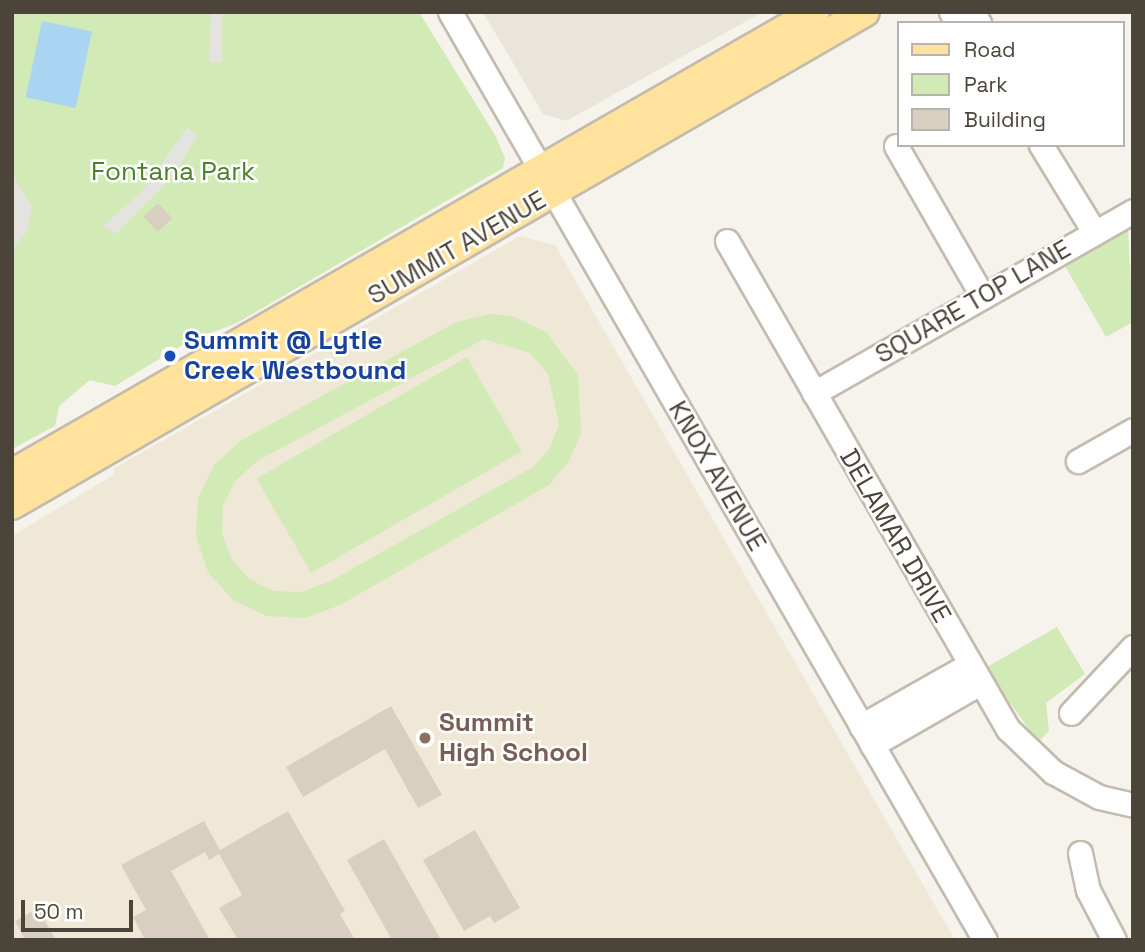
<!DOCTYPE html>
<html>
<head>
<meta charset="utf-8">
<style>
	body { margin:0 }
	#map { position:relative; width:1145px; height:952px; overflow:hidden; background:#f6f3ec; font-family:"Space Grotesk",sans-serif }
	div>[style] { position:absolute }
	.residential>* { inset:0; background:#eae5da }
	.education>* { inset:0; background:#efe8d6 }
	.green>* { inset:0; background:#d2eab5; transform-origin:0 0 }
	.parking>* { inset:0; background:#e5e3e0 }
	.water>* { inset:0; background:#a9d4f2; transform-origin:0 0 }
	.building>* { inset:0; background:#d8cfc1; transform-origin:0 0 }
	.roads { filter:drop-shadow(2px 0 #c2bbae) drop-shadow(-2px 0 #c2bbae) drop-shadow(0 2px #c2bbae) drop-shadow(0 -2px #c2bbae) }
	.minor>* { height:23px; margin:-11.5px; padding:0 11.5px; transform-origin:11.5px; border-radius:11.5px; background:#fff }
	.major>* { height:28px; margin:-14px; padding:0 14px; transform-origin:14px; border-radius:14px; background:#ffe39c }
	.dots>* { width:19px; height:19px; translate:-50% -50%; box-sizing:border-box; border:4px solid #fff; border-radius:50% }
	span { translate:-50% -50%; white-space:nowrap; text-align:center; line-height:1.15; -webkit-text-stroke:5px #fff; paint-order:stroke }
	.park-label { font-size:26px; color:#4a7f2a }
	.street-label { font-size:26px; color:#4b4439 }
	.transit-label { font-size:26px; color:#164399; font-weight:700 }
	.left { translate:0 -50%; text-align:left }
	.education-label { font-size:26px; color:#785e54; font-weight:700 }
	.frame { position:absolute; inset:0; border:14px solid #4b4439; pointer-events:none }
	.legend { position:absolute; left:897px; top:21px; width:228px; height:126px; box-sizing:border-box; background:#fff; border:2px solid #b7b4b0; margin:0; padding:9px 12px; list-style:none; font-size:21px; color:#4b4439 }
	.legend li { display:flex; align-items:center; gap:14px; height:35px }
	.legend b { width:35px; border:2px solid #b7b4b0 }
	.scale { position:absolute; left:21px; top:900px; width:112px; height:32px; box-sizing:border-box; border:4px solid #4b4439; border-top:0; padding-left:9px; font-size:21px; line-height:24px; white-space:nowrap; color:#4b4439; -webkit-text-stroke:5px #fff; paint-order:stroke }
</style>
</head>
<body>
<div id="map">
	<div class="residential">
		<div style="clip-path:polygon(483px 12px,763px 12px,566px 121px,543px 114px)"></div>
	</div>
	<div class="education">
		<div style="clip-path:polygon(520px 236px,555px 245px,955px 940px,12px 940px,12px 536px,115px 474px,113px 469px)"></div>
	</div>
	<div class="green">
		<div style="clip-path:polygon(12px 12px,419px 12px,495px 135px,505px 158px,503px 168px,237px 323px,189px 341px,115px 386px,90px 380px,59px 406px,55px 426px,12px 449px)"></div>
		<div style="clip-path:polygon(1128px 230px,1133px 322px,1106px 337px,1065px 266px)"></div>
		<div style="clip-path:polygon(evenodd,490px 314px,512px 316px,546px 332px,578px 375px,581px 433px,569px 461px,549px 485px,340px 605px,305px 618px,267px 616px,233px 600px,208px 572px,196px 536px,198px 499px,214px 465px,242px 440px,456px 322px,490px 314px,484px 339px,530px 353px,548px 374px,559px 424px,550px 448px,533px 467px,329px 582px,301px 592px,274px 591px,249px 579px,231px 558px,222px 533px,223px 505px,235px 481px,257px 461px,484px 339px)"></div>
		<div style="left:467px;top:357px;width:109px;height:243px;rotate:60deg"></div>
		<div style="clip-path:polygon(1057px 627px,1085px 674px,1046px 703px,1049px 731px,1038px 742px,985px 668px)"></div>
	</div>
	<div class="parking">
		<div style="clip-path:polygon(211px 12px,222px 12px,222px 62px,209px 62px)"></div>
		<div style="clip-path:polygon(187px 128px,198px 135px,172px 177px,115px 234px,103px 226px,142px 191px)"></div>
		<div style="clip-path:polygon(12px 174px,32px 206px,27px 232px,12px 249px)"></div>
	</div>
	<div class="water">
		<div style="left:42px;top:21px;width:51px;height:78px;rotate:12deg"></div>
	</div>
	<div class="building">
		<div style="left:158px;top:203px;width:21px;height:20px;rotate:47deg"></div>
		<div style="clip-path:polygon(391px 706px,442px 795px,418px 808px,385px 749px,303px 797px,286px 767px)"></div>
		<div style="clip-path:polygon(288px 811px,345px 911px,340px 914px,355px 940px,238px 940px,219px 908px,242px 895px,219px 854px,209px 860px,205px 852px,171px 871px,210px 940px,145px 940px,133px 917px,146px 910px,121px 865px,204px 821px,220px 850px)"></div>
		<div style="clip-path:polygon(475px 830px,520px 908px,494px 923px,490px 916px,464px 931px,423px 860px)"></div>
		<div style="clip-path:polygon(384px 839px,441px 940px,392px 940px,347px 860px)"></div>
		<div style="clip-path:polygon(38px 908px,56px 940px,25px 940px,15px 921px)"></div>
	</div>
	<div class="roads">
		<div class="minor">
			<div style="left:450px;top:12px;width:1071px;rotate:60.04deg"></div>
			<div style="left:951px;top:12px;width:13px;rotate:61deg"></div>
			<div style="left:973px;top:12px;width:13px;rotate:61deg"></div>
			<div style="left:1041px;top:145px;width:103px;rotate:58.5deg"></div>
			<div style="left:896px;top:146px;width:174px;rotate:60.1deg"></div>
			<div style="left:727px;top:241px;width:563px;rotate:60.07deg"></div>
			<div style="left:1008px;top:729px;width:62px;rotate:43.7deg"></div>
			<div style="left:1053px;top:772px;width:52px;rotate:28.5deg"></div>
			<div style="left:1099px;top:797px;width:35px;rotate:13deg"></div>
			<div style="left:814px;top:393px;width:367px;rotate:-29.7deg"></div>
			<div style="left:1078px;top:461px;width:63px;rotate:-29.4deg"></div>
			<div style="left:1071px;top:713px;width:91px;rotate:-46.8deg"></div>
			<div style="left:861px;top:726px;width:124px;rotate:-29.5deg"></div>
			<div style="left:872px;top:745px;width:125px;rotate:-29.9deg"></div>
			<div style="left:1080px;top:853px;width:38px;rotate:78deg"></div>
			<div style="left:1088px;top:890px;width:56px;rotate:62.5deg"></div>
		</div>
		<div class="major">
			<div style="left:12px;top:474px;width:926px;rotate:-29.91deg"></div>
			<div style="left:12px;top:505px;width:985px;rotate:-30.03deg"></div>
		</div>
	</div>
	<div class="dots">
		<div style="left:170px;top:356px;background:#1a4fb4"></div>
		<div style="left:425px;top:738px;background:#8d6e63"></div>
	</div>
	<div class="park-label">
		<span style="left:173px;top:172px">Fontana Park</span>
	</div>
	<div class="street-label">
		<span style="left:457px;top:248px;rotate:-30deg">SUMMIT AVENUE</span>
		<span style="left:973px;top:302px;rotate:-30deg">SQUARE TOP LANE</span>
		<span style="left:717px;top:476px;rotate:60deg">KNOX AVENUE</span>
		<span style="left:895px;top:536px;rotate:60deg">DELAMAR DRIVE</span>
	</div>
	<div class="transit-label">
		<span class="left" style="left:184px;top:356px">Summit @ Lytle<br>Creek Westbound</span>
	</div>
	<div class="education-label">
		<span class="left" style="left:439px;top:738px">Summit<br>High School</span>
	</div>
	<div class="frame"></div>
	<ul class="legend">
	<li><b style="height:9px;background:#ffe39c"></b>Road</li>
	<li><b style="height:19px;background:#d2eab5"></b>Park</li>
	<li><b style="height:19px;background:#d8cfc1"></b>Building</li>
	</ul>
	<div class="scale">50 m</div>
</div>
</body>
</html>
